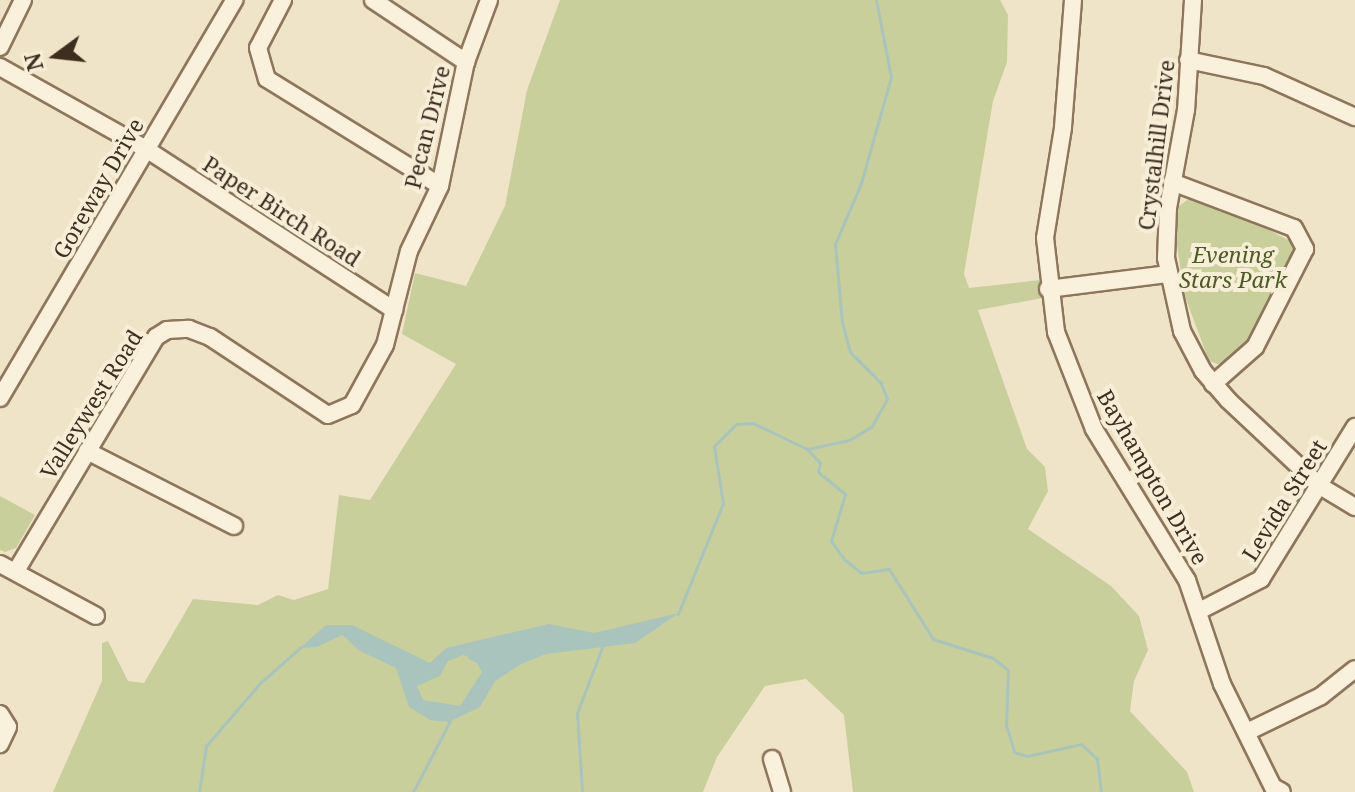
<!DOCTYPE html>
<html>
<head>
<meta charset="utf-8">
<style>
	body { margin:0 }
	#map { position:relative; width:1355px; height:792px; overflow:hidden; background:#f0e4c8; font-family:"Noto Serif",serif }
	div>[style] { position:absolute }
	.green>* { inset:0; background:#c9cf9b }
	.water>* { inset:0; background:#a9c4bc }
	.stream>* { height:3px; margin:-1.5px; padding:0 1.5px; transform-origin:1.5px; border-radius:1.5px; background:#a9c4bc }
	.roads { filter:drop-shadow(2px 0 #8d765c) drop-shadow(-2px 0 #8d765c) drop-shadow(0 2px #8d765c) drop-shadow(0 -2px #8d765c) }
	.minor>* { height:16px; margin:-8px; padding:0 8px; transform-origin:8px; border-radius:8px; background:#faf1dc }
	span { translate:-50% -50%; white-space:nowrap; text-align:center; line-height:1.15; -webkit-text-stroke:8px #f7eed8; paint-order:stroke }
	.street-label { font-size:22px; color:#3d2e20 }
	.park-label { font-size:22px; color:#4d5a26; font-style:italic }
	.north { position:absolute; left:16px; top:16px; width:80px; height:80px; -webkit-text-stroke:6px #f7eed8; paint-order:stroke; rotate:255deg; font-size:22px; font-weight:700; line-height:32px; text-align:center; color:#3d2e20 }
	.north::after { content:''; display:block; margin:auto; width:28px; height:36px; background:#3d2e20; clip-path:polygon(50% 0,100% 100%,50% 72%,0 100%) }
</style>
</head>
<body>
<div id="map">
	<div class="green">
		<div style="clip-path:polygon(560px 0,1000px 0,1008px 15px,1007px 62px,993px 101px,964px 274px,969px 288px,1040px 280px,1043px 298px,978px 310px,1027px 449px,1045px 467px,1048px 491px,1028px 529px,1111px 586px,1139px 616px,1148px 650px,1134px 681px,1130px 711px,1187px 772px,1194px 792px,853px 792px,844px 715px,806px 679px,765px 686px,717px 757px,703px 792px,53px 792px,102px 681px,102px 643px,108px 641px,128px 681px,144px 683px,193px 599px,258px 605px,278px 595px,294px 600px,328px 589px,339px 495px,370px 500px,456px 364px,402px 334px,415px 273px,466px 286px,505px 206px,527px 90px)"></div>
		<div style="clip-path:polygon(1206px 197px,1298px 245px,1261px 322px,1241px 350px,1220px 365px,1209px 361px,1184px 294px,1175px 231px,1179px 206px,1190px 198px)"></div>
		<div style="clip-path:polygon(0 496px,35px 515px,16px 548px,5px 552px,0 550px)"></div>
	</div>
	<div class="water">
		<div style="clip-path:polygon(evenodd,679px 613px,635px 643px,546px 654px,521px 664px,495px 681px,480px 707px,449px 722px,430px 720px,409px 707px,396px 668px,360px 651px,342px 635px,317px 647px,300px 648px,326px 625px,352px 625px,430px 663px,446px 648px,549px 624px,594px 633px,679px 613px,463px 655px,474px 658px,482px 672px,460px 706px,423px 700px,417px 686px,440px 676px,448px 661px,463px 655px)"></div>
	</div>
	<div class="stream">
		<div style="left:807px;top:449px;width:43px;rotate:-12.1deg"></div>
		<div style="left:849px;top:440px;width:27px;rotate:-31deg"></div>
		<div style="left:872px;top:426px;width:31px;rotate:-61deg"></div>
		<div style="left:887px;top:399px;width:17px;rotate:-111deg"></div>
		<div style="left:881px;top:383px;width:44px;rotate:-135deg"></div>
		<div style="left:850px;top:352px;width:30px;rotate:-105deg"></div>
		<div style="left:842px;top:323px;width:79px;rotate:-95.1deg"></div>
		<div style="left:835px;top:244px;width:66px;rotate:-66.9deg"></div>
		<div style="left:861px;top:183px;width:110px;rotate:-74.2deg"></div>
		<div style="left:891px;top:77px;width:78px;rotate:-101deg"></div>
		<div style="left:678px;top:614px;width:120px;rotate:-67.9deg"></div>
		<div style="left:723px;top:503px;width:58px;rotate:-99deg"></div>
		<div style="left:714px;top:446px;width:31px;rotate:-45deg"></div>
		<div style="left:736px;top:424px;width:17px;rotate:-3deg"></div>
		<div style="left:753px;top:423px;width:60px;rotate:25.7deg"></div>
		<div style="left:807px;top:449px;width:19px;rotate:47deg"></div>
		<div style="left:820px;top:463px;width:9px;rotate:103deg"></div>
		<div style="left:818px;top:472px;width:35px;rotate:39deg"></div>
		<div style="left:845px;top:494px;width:49px;rotate:106.6deg"></div>
		<div style="left:831px;top:541px;width:22px;rotate:54deg"></div>
		<div style="left:844px;top:559px;width:22px;rotate:39deg"></div>
		<div style="left:861px;top:573px;width:28px;rotate:-8deg"></div>
		<div style="left:889px;top:569px;width:83px;rotate:57.8deg"></div>
		<div style="left:933px;top:639px;width:63px;rotate:17.6deg"></div>
		<div style="left:993px;top:658px;width:19px;rotate:39deg"></div>
		<div style="left:1008px;top:670px;width:55px;rotate:92.1deg"></div>
		<div style="left:1006px;top:725px;width:28px;rotate:73deg"></div>
		<div style="left:1014px;top:752px;width:14px;rotate:17deg"></div>
		<div style="left:1027px;top:756px;width:55px;rotate:-12.5deg"></div>
		<div style="left:1081px;top:744px;width:22px;rotate:43deg"></div>
		<div style="left:1097px;top:759px;width:33px;rotate:83deg"></div>
		<div style="left:469px;top:657px;width:15px;rotate:28deg"></div>
		<div style="left:199px;top:792px;width:47px;rotate:-81.3deg"></div>
		<div style="left:206px;top:746px;width:83px;rotate:-49.4deg"></div>
		<div style="left:260px;top:683px;width:55px;rotate:-41.3deg"></div>
		<div style="left:413px;top:792px;width:80px;rotate:-62.5deg"></div>
		<div style="left:582px;top:792px;width:79px;rotate:-93.6deg"></div>
		<div style="left:577px;top:713px;width:73px;rotate:-69.1deg"></div>
	</div>
	<div class="roads">
		<div class="minor">
			<div style="left:283px;top:0;width:54px;rotate:117.5deg"></div>
			<div style="left:258px;top:48px;width:32px;rotate:74deg"></div>
			<div style="left:267px;top:79px;width:203px;rotate:31.7deg"></div>
			<div style="left:373px;top:0;width:112px;rotate:33.7deg"></div>
			<div style="left:1073px;top:0;width:128px;rotate:94.5deg"></div>
			<div style="left:1063px;top:128px;width:111px;rotate:99.3deg"></div>
			<div style="left:1045px;top:238px;width:95px;rotate:83.3deg"></div>
			<div style="left:1056px;top:332px;width:104px;rotate:68.6deg"></div>
			<div style="left:1094px;top:429px;width:177px;rotate:58.4deg"></div>
			<div style="left:1187px;top:580px;width:110px;rotate:71.4deg"></div>
			<div style="left:1222px;top:684px;width:115px;rotate:63.7deg"></div>
			<div style="left:1273px;top:787px;width:10px;rotate:29deg"></div>
			<div style="left:1193px;top:0;width:110px;rotate:93.6deg"></div>
			<div style="left:1186px;top:110px;width:100px;rotate:100.4deg"></div>
			<div style="left:1168px;top:208px;width:50px;rotate:92.3deg"></div>
			<div style="left:1166px;top:258px;width:75px;rotate:77.6deg"></div>
			<div style="left:1182px;top:331px;width:45px;rotate:62.3deg"></div>
			<div style="left:1203px;top:371px;width:38px;rotate:49deg"></div>
			<div style="left:1228px;top:400px;width:126px;rotate:43.1deg"></div>
			<div style="left:1320px;top:486px;width:41px;rotate:31deg"></div>
			<div style="left:0;top:47px;width:52px;rotate:-63.9deg"></div>
			<div style="left:1188px;top:60px;width:78px;rotate:11.9deg"></div>
			<div style="left:1264px;top:76px;width:100px;rotate:24.3deg"></div>
			<div style="left:0;top:67px;width:167px;rotate:29.3deg"></div>
			<div style="left:146px;top:149px;width:296px;rotate:33deg"></div>
			<div style="left:1172px;top:182px;width:130px;rotate:20.7deg"></div>
			<div style="left:1294px;top:228px;width:24px;rotate:62deg"></div>
			<div style="left:1305px;top:249px;width:110px;rotate:117deg"></div>
			<div style="left:1255px;top:347px;width:56px;rotate:138.6deg"></div>
			<div style="left:1048px;top:289px;width:122px;rotate:-7.1deg"></div>
			<div style="left:0;top:398px;width:462px;rotate:-59.5deg"></div>
			<div style="left:87px;top:451px;width:165px;rotate:27deg"></div>
			<div style="left:0;top:564px;width:109px;rotate:28.4deg"></div>
			<div style="left:16px;top:571px;width:273px;rotate:-59.1deg"></div>
			<div style="left:156px;top:337px;width:13px;rotate:-32deg"></div>
			<div style="left:167px;top:330px;width:22px;rotate:-3deg"></div>
			<div style="left:189px;top:329px;width:22px;rotate:21deg"></div>
			<div style="left:210px;top:337px;width:141px;rotate:33.5deg"></div>
			<div style="left:328px;top:415px;width:26px;rotate:-23deg"></div>
			<div style="left:352px;top:405px;width:68px;rotate:-61.2deg"></div>
			<div style="left:385px;top:345px;width:97px;rotate:-75.7deg"></div>
			<div style="left:409px;top:251px;width:72px;rotate:-64.5deg"></div>
			<div style="left:440px;top:186px;width:127px;rotate:-78.2deg"></div>
			<div style="left:466px;top:62px;width:66px;rotate:-69.6deg"></div>
			<div style="left:1201px;top:610px;width:68px;rotate:-27.3deg"></div>
			<div style="left:1261px;top:579px;width:179px;rotate:-58.3deg"></div>
			<div style="left:0;top:714px;width:15px;rotate:58deg"></div>
			<div style="left:8px;top:727px;width:19px;rotate:115deg"></div>
			<div style="left:1247px;top:732px;width:82px;rotate:-25.9deg"></div>
			<div style="left:1321px;top:696px;width:43px;rotate:-38.5deg"></div>
			<div style="left:772px;top:759px;width:34px;rotate:73deg"></div>
		</div>
	</div>
	<div class="street-label">
		<span style="left:427px;top:127px;rotate:-76deg">Pecan Drive</span>
		<span style="left:1156px;top:145px;rotate:-83deg">Crystalhill Drive</span>
		<span style="left:98px;top:188px;rotate:-60deg">Goreway Drive</span>
		<span style="left:282px;top:211px;rotate:33deg">Paper Birch Road</span>
		<span style="left:91px;top:404px;rotate:-58deg">Valleywest Road</span>
		<span style="left:1153px;top:477px;rotate:60deg">Bayhampton Drive</span>
		<span style="left:1284px;top:500px;rotate:-58deg">Levida Street</span>
	</div>
	<div class="park-label">
		<span style="left:1233px;top:267px">Evening<br>Stars Park</span>
	</div>
	<div class="north">N</div>
</div>
</body>
</html>
